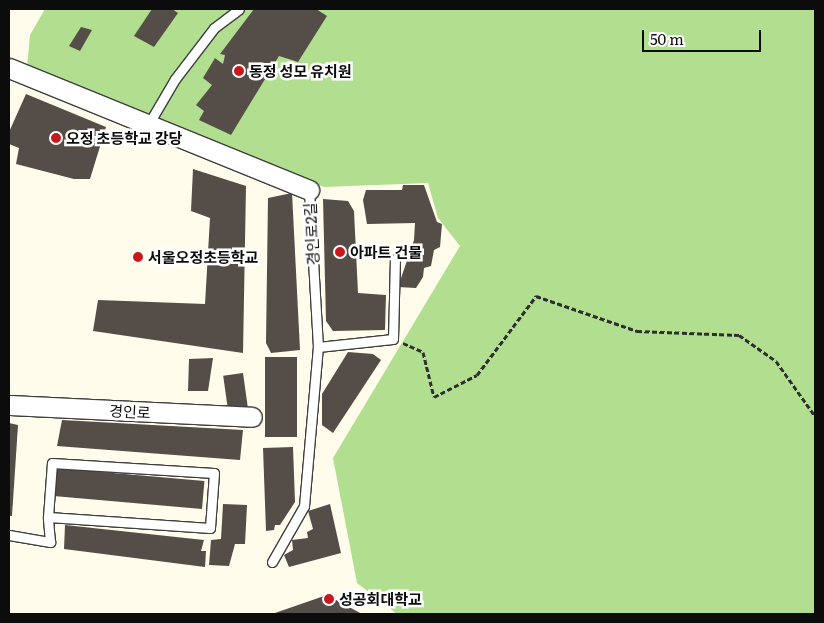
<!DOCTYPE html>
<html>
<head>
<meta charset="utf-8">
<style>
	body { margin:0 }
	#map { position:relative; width:824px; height:623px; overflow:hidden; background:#fffceb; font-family:Literata,"Noto Sans KR",serif }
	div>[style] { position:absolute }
	.forest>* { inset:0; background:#b1df8f }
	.building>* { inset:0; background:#554d47; transform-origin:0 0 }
	.path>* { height:3px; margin-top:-1.5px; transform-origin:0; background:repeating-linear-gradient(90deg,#2e2e2e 0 5px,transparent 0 7.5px) }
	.roads { filter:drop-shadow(1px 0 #3f3f3f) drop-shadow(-1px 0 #3f3f3f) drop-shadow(0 1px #3f3f3f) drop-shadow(0 -1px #3f3f3f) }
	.service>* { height:9px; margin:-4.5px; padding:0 4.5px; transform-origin:4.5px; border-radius:4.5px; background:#fff }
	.minor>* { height:19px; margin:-9.5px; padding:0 9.5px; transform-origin:9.5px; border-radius:9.5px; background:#fff }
	.dots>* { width:14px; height:14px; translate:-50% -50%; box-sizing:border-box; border:2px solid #fff; border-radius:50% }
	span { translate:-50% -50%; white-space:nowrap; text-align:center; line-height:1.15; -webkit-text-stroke:5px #fff; paint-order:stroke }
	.poi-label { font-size:15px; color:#0c0c0c; font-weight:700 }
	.left { translate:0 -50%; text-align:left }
	.street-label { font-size:15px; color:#0c0c0c }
	.frame { position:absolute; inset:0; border:10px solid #0c0c0c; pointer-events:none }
	.scale { position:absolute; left:642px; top:30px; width:119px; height:22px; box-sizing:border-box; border:2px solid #0c0c0c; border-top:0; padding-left:6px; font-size:15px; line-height:18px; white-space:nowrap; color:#0c0c0c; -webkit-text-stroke:4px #fff; paint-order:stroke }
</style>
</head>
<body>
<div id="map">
	<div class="forest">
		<div style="clip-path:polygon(45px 9px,815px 9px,815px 614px,397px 614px,357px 583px,333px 458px,460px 246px,438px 218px,428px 183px,324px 187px,27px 68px,30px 35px)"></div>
	</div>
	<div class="building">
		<div style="clip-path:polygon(152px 9px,172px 9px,178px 13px,154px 47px,134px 36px)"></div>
		<div style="clip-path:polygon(254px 9px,316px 9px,327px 16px,298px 62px,279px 56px,231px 135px,199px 120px,204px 111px,196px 105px,212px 85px,203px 78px,215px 58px,223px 64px,225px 55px,220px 54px)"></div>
		<div style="clip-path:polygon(81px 27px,92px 30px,80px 51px,69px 46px)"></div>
		<div style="clip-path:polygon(26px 94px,106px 127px,90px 179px,74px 179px,16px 164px,19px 148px,9px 144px,9px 132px)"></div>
		<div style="clip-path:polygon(193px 169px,246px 186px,243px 353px,93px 331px,98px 300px,205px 304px,210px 218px,191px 211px)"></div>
		<div style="clip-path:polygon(403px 185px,424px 185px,437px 222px,442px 224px,440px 247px,434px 250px,431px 266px,424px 268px,423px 277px,416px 288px,398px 287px,414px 240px,415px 223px,367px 224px,363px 200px,366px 190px,402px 190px)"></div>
		<div style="clip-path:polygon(292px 193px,300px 350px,271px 353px,266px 343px,268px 198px)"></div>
		<div style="clip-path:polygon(323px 199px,348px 201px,354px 211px,358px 293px,386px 295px,385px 330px,333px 331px,326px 321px)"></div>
		<div style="clip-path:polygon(348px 352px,373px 354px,381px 360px,333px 433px,322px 425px,322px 394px)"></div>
		<div style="left:265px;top:357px;width:32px;height:80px"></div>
		<div style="clip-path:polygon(213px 358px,208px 391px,188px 391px,189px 359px)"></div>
		<div style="left:243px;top:373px;width:37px;height:20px;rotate:82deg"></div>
		<div style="clip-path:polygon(62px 420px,243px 430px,240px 460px,57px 446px)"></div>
		<div style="clip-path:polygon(9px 423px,18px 425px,12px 516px,9px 516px)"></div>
		<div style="clip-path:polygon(293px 447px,295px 502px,280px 525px,275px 525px,274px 530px,266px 531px,263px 448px)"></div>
		<div style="left:56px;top:468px;width:149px;height:28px;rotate:5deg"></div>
		<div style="clip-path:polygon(223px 504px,247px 505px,245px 544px,235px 544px,229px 566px,209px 565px,211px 540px,221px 539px)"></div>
		<div style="clip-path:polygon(330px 504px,341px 553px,289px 567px,284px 555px,293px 550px,292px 540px,308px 538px,307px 532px,313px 529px,308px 511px)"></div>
		<div style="clip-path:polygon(65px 525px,204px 540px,201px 551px,206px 551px,205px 567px,64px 549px)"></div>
		<div style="clip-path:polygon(327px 595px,362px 614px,272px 614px)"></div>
	</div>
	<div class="path">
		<div style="left:403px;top:343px;width:22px;rotate:24deg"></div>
		<div style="left:423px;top:352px;width:46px;rotate:76.3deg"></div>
		<div style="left:434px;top:397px;width:48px;rotate:-27.1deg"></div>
		<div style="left:477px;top:375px;width:99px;rotate:-53.2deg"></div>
		<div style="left:536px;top:296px;width:107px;rotate:19.1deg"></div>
		<div style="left:637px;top:331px;width:102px;rotate:2.2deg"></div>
		<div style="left:739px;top:335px;width:45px;rotate:35.1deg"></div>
		<div style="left:776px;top:361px;width:67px;rotate:54.7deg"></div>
	</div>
	<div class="roads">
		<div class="service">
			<div style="left:148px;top:125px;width:53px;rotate:-59.6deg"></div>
			<div style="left:175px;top:79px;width:64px;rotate:-52.6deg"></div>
			<div style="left:214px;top:28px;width:31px;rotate:-37deg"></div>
			<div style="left:318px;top:347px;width:75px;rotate:-6.1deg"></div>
			<div style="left:393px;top:339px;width:80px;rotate:-88.6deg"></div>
			<div style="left:9px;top:535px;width:42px;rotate:9.7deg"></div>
			<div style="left:50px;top:542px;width:25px;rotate:-95deg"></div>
			<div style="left:48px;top:517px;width:54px;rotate:-85.8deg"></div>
			<div style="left:52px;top:463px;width:162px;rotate:3.5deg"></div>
			<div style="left:214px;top:473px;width:55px;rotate:94.2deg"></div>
			<div style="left:210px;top:528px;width:162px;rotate:-176.1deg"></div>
			<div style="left:272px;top:562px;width:64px;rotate:-60.3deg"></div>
			<div style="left:304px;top:506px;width:160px;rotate:-85deg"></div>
			<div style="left:318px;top:347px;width:157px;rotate:-93.3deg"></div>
		</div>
		<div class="minor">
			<div style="left:9px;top:68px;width:324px;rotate:22.1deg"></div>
			<div style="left:9px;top:405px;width:243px;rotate:2.8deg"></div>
		</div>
	</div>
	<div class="dots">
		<div style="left:239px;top:71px;background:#c8181c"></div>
		<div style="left:56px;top:138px;background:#c8181c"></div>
		<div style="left:340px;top:252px;background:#c8181c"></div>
		<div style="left:138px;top:257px;background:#c8181c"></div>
		<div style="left:329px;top:599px;background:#c8181c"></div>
	</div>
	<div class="poi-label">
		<span class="left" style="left:249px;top:71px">동정 성모 유치원</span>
		<span class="left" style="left:66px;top:138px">오정 초등학교 강당</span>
		<span class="left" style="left:350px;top:252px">아파트 건물</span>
		<span class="left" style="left:148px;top:257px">서울오정초등학교</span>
		<span class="left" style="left:339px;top:599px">성공회대학교</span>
	</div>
	<div class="street-label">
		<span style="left:311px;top:234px;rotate:-93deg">경인로2길</span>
		<span style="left:130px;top:411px;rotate:3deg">경인로</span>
	</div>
	<div class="frame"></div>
	<div class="scale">50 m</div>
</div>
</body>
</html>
